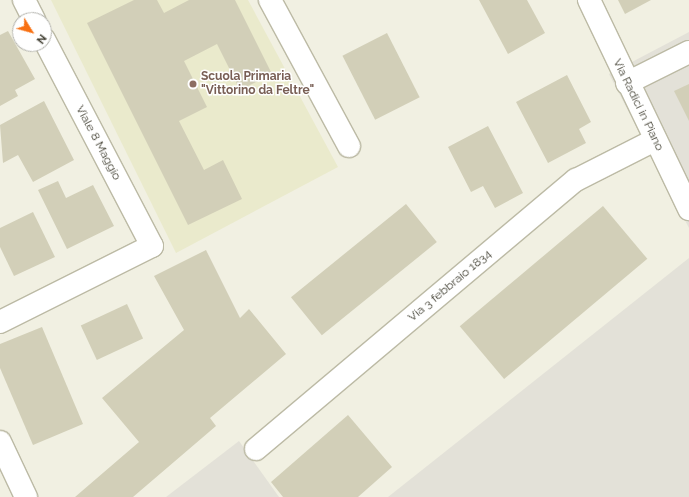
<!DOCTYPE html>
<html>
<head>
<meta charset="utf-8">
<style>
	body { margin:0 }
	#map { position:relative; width:689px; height:497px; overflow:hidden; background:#f1f0e2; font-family:Raleway,sans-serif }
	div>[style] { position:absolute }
	.industrial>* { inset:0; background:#e3e1d8 }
	.education>* { inset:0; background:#eaeacc }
	.building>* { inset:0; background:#d2cfb8; transform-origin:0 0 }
	.roads { filter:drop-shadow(1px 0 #bcbaa5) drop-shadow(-1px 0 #bcbaa5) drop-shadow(0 1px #bcbaa5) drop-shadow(0 -1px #bcbaa5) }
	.minor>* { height:22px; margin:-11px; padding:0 11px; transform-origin:11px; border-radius:11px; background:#fff }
	.dots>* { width:11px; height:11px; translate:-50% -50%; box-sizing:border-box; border:2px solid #fff; border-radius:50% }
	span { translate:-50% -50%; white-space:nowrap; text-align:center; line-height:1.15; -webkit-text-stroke:3px #fff; paint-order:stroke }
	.education-label { font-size:12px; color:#785e54; font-weight:700 }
	.left { translate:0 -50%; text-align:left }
	.street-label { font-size:12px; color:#424033 }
	.north { position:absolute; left:12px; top:12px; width:40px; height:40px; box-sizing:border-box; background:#fff; border:1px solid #b3b3ad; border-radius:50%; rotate:127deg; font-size:11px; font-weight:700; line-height:16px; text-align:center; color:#424033 }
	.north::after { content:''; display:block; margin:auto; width:14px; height:18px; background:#f87012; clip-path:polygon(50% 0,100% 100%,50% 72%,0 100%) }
</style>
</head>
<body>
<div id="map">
	<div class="industrial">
		<div style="clip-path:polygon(689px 32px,689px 228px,609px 74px)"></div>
		<div style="clip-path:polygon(689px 258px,689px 497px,388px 497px)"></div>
		<div style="clip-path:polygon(239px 441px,279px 497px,166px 497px)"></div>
	</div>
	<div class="education">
		<div style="clip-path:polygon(51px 0,248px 0,338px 167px,176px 253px)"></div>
	</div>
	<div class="building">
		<div style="clip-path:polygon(134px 0,157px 0,164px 13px,189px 0,235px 0,272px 74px,240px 90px,217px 44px,184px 61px,207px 107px,179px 121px,204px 170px,223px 160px,242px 199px,188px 225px,87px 23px)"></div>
		<div style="clip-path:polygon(479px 0,527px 0,545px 33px,508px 54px)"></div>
		<div style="clip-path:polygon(618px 0,651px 0,625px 14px)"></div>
		<div style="clip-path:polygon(8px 31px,35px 79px,15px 90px,18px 96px,0 106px,0 35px)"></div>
		<div style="left:387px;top:33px;width:72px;height:50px;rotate:63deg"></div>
		<div style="clip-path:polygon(567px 75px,591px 122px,579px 129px,586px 143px,548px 163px,516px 102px)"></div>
		<div style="clip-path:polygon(689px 84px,689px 121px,674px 91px)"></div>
		<div style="clip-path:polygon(44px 101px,74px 160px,33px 182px,18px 155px,3px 163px,0 125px)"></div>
		<div style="clip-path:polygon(488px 126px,523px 193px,495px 208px,483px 186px,471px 192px,448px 147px)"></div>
		<div style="clip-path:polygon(58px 181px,66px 198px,93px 185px,114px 226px,67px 249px,38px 190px)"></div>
		<div style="left:406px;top:204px;width:49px;height:148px;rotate:51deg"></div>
		<div style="left:603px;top:206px;width:69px;height:187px;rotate:50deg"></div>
		<div style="clip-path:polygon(33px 212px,55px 257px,14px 276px,0 247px,0 228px)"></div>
		<div style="clip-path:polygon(206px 250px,240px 318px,249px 309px,286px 354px,210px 418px,216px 426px,133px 497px,75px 497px,139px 442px,102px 398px,184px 330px,154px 276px)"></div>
		<div style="left:127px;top:304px;width:38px;height:51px;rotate:65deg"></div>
		<div style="clip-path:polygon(42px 327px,83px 424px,33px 445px,0 368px,0 344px)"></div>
		<div style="clip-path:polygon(348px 415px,392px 467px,358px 497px,283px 497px,271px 482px)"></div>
	</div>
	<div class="roads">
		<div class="minor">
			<div style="left:24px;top:0;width:22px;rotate:63deg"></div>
			<div style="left:270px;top:0;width:166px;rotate:61.6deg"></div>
			<div style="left:589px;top:0;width:232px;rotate:64.4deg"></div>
			<div style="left:627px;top:83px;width:69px;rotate:-26.6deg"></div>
			<div style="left:0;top:322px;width:170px;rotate:-26.6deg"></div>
			<div style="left:152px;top:246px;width:233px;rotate:-117.6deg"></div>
			<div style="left:0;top:442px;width:61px;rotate:64.7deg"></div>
			<div style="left:256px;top:449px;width:418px;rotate:-40.1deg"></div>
			<div style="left:576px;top:180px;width:89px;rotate:-26.9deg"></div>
		</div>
	</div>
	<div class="dots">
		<div style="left:193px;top:84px;background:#8d6e63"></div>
	</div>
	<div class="education-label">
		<span class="left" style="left:201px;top:84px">Scuola Primaria<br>"Vittorino da Feltre"</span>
	</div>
	<div class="street-label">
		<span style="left:638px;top:105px;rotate:64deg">Via Radici in Piano</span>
		<span style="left:98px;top:143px;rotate:62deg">Viale 8 Maggio</span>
		<span style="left:450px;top:286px;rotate:-40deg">Via 3 febbraio 1834</span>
	</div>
	<div class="north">N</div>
</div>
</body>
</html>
